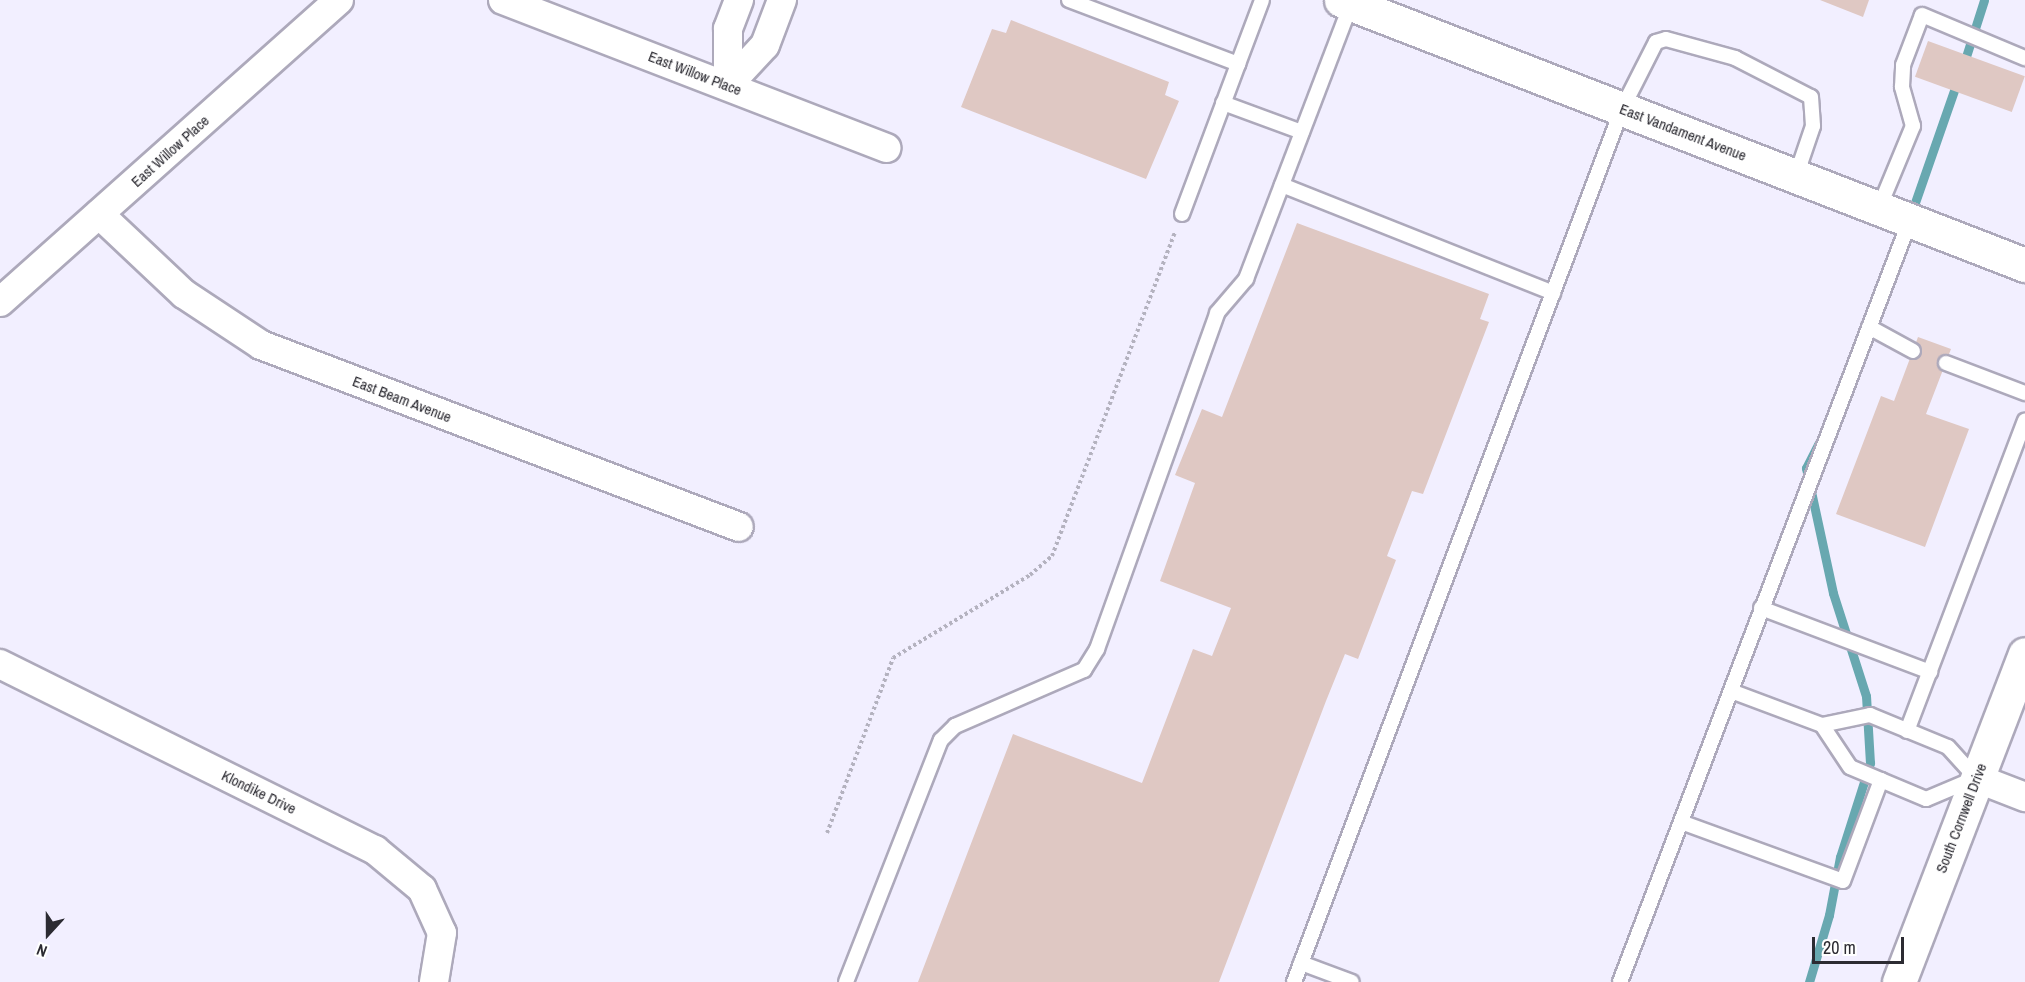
<!DOCTYPE html>
<html>
<head>
<meta charset="utf-8">
<style>
	body { margin:0 }
	#map { position:relative; width:2025px; height:982px; overflow:hidden; background:#f2efff; font-family:"Archivo Narrow",sans-serif }
	div>[style] { position:absolute }
	.stream>* { height:9px; margin:-4.5px; padding:0 4.5px; transform-origin:4.5px; border-radius:4.5px; background:#68a8b0 }
	.building>* { inset:0; background:#dfc8c3; transform-origin:0 0 }
	.path>* { height:4px; margin-top:-2px; transform-origin:0; background:repeating-linear-gradient(90deg,#b4b2bf 0 3px,transparent 0 6px) }
	.roads { filter:drop-shadow(2px 0 #ada9bb) drop-shadow(-2px 0 #ada9bb) drop-shadow(0 2px #ada9bb) drop-shadow(0 -2px #ada9bb) }
	.lane>* { height:14px; margin:-7px; padding:0 7px; transform-origin:7px; border-radius:7px; background:#fff }
	.street>* { height:28px; margin:-14px; padding:0 14px; transform-origin:14px; border-radius:14px; background:#fff }
	.secondary>* { height:33px; margin:-16.5px; padding:0 16.5px; transform-origin:16.5px; border-radius:16.5px; background:#fff }
	span { translate:-50% -50%; white-space:nowrap; text-align:center; line-height:1.15; -webkit-text-stroke:5px #fff; paint-order:stroke }
	.street-label { font-size:15px; color:#2c2b32 }
	.north { position:absolute; left:18px; top:904px; width:60px; height:60px; -webkit-text-stroke:4px #fff; paint-order:stroke; rotate:201deg; font-size:16px; font-weight:700; line-height:24px; text-align:center; color:#2c2b32 }
	.north::after { content:''; display:block; margin:auto; width:21px; height:27px; background:#2c2b32; clip-path:polygon(50% 0,100% 100%,50% 72%,0 100%) }
	.scale { position:absolute; left:1812px; top:937px; width:92px; height:27px; box-sizing:border-box; border:3px solid #2c2b32; border-top:0; padding-left:8px; font-size:18px; line-height:21px; white-space:nowrap; color:#2c2b32; -webkit-text-stroke:4px #fff; paint-order:stroke }
</style>
</head>
<body>
<div id="map">
	<div class="stream">
		<div style="left:1963px;top:66px;width:69px;rotate:-72.3deg"></div>
		<div style="left:1911px;top:214px;width:140px;rotate:-70.8deg"></div>
		<div style="left:1809px;top:982px;width:70px;rotate:-73.4deg"></div>
		<div style="left:1829px;top:915px;width:59px;rotate:-79.3deg"></div>
		<div style="left:1840px;top:857px;width:99px;rotate:-72.3deg"></div>
		<div style="left:1870px;top:763px;width:67px;rotate:-93.4deg"></div>
		<div style="left:1866px;top:696px;width:108px;rotate:-107.8deg"></div>
		<div style="left:1833px;top:593px;width:128px;rotate:-102.2deg"></div>
		<div style="left:1806px;top:468px;width:28px;rotate:-63deg"></div>
	</div>
	<div class="building">
		<div style="clip-path:polygon(1820px 0,1869px 0,1863px 17px)"></div>
		<div style="clip-path:polygon(1011px 20px,1169px 82px,1165px 95px,1179px 101px,1146px 179px,961px 107px,992px 29px,1006px 33px)"></div>
		<div style="left:1928px;top:41px;width:103px;height:38px;rotate:20deg"></div>
		<div style="clip-path:polygon(1297px 223px,1489px 294px,1480px 319px,1489px 322px,1423px 494px,1412px 491px,1387px 556px,1396px 560px,1358px 659px,1345px 654px,1326px 701px,1219px 982px,918px 982px,1013px 734px,1142px 783px,1193px 649px,1212px 656px,1231px 608px,1160px 581px,1195px 483px,1175px 475px,1202px 409px,1222px 417px)"></div>
		<div style="clip-path:polygon(1918px 337px,1951px 349px,1926px 414px,1969px 429px,1925px 547px,1836px 514px,1881px 396px,1894px 401px)"></div>
	</div>
	<div class="path">
		<div style="left:827px;top:833px;width:187px;rotate:-69.3deg"></div>
		<div style="left:893px;top:658px;width:160px;rotate:-31.2deg"></div>
		<div style="left:1030px;top:575px;width:29px;rotate:-41deg"></div>
		<div style="left:1052px;top:556px;width:346px;rotate:-69.2deg"></div>
	</div>
	<div class="roads">
		<div class="lane">
			<div style="left:1069px;top:0;width:181px;rotate:20.7deg"></div>
			<div style="left:1238px;top:64px;width:68px;rotate:-69.4deg"></div>
			<div style="left:1223px;top:103px;width:84px;rotate:20.2deg"></div>
			<div style="left:1282px;top:185px;width:292px;rotate:21.7deg"></div>
			<div style="left:1879px;top:208px;width:89px;rotate:-67.5deg"></div>
			<div style="left:1913px;top:126px;width:41px;rotate:-105.8deg"></div>
			<div style="left:1902px;top:87px;width:22px;rotate:-87deg"></div>
			<div style="left:1903px;top:65px;width:53px;rotate:-69.2deg"></div>
			<div style="left:1922px;top:15px;width:112px;rotate:22.7deg"></div>
			<div style="left:1182px;top:214px;width:160px;rotate:-69.5deg"></div>
			<div style="left:1869px;top:327px;width:50px;rotate:28.6deg"></div>
			<div style="left:1946px;top:363px;width:85px;rotate:20.8deg"></div>
			<div style="left:1761px;top:608px;width:181px;rotate:20.7deg"></div>
			<div style="left:1731px;top:691px;width:97px;rotate:20.5deg"></div>
			<div style="left:1822px;top:725px;width:49px;rotate:-11.8deg"></div>
			<div style="left:1870px;top:715px;width:84px;rotate:22.3deg"></div>
			<div style="left:1948px;top:747px;width:42px;rotate:47.9deg"></div>
			<div style="left:1976px;top:778px;width:54px;rotate:157.2deg"></div>
			<div style="left:1926px;top:799px;width:82px;rotate:-157.2deg"></div>
			<div style="left:1850px;top:767px;width:50px;rotate:-123.7deg"></div>
			<div style="left:1907px;top:731px;width:332px;rotate:-69.2deg"></div>
			<div style="left:1681px;top:822px;width:172px;rotate:20deg"></div>
			<div style="left:1843px;top:881px;width:108px;rotate:-69.4deg"></div>
			<div style="left:1301px;top:963px;width:54px;rotate:20.4deg"></div>
			<div style="left:846px;top:982px;width:260px;rotate:-68.6deg"></div>
			<div style="left:941px;top:740px;width:20px;rotate:-45deg"></div>
			<div style="left:955px;top:726px;width:141px;rotate:-23.5deg"></div>
			<div style="left:1084px;top:670px;width:25px;rotate:-58deg"></div>
			<div style="left:1097px;top:649px;width:357px;rotate:-70.3deg"></div>
			<div style="left:1217px;top:313px;width:45px;rotate:-49.5deg"></div>
			<div style="left:1246px;top:279px;width:294px;rotate:-69.1deg"></div>
			<div style="left:1294px;top:982px;width:933px;rotate:-69.41deg"></div>
			<div style="left:1622px;top:109px;width:75px;rotate:-63.1deg"></div>
			<div style="left:1656px;top:42px;width:10px;rotate:-17deg"></div>
			<div style="left:1666px;top:39px;width:72px;rotate:15.4deg"></div>
			<div style="left:1735px;top:58px;width:85px;rotate:27.2deg"></div>
			<div style="left:1811px;top:97px;width:29px;rotate:86deg"></div>
			<div style="left:1813px;top:126px;width:53px;rotate:108.8deg"></div>
			<div style="left:1620px;top:982px;width:815px;rotate:-69.16deg"></div>
		</div>
		<div class="street">
			<div style="left:503px;top:0;width:411px;rotate:21.1deg"></div>
			<div style="left:739px;top:0;width:31px;rotate:111deg"></div>
			<div style="left:728px;top:29px;width:56px;rotate:90deg"></div>
			<div style="left:728px;top:85px;width:54px;rotate:-47.2deg"></div>
			<div style="left:765px;top:45px;width:48px;rotate:-69.3deg"></div>
			<div style="left:99px;top:214px;width:117px;rotate:43.3deg"></div>
			<div style="left:184px;top:294px;width:92px;rotate:33.5deg"></div>
			<div style="left:261px;top:345px;width:511px;rotate:20.84deg"></div>
			<div style="left:0;top:302px;width:454px;rotate:-41.7deg"></div>
			<div style="left:0;top:664px;width:419px;rotate:26.4deg"></div>
			<div style="left:375px;top:850px;width:61px;rotate:39.7deg"></div>
			<div style="left:422px;top:889px;width:48px;rotate:65.6deg"></div>
			<div style="left:442px;top:933px;width:50px;rotate:99.3deg"></div>
			<div style="left:1976px;top:778px;width:53px;rotate:21.2deg"></div>
		</div>
		<div class="secondary">
			<div style="left:1341px;top:0;width:734px;rotate:21.18deg"></div>
			<div style="left:1899px;top:982px;width:351px;rotate:-69deg"></div>
		</div>
	</div>
	<div class="street-label">
		<span style="left:695px;top:73px;rotate:21deg">East Willow Place</span>
		<span style="left:1683px;top:132px;rotate:21deg">East Vandament Avenue</span>
		<span style="left:170px;top:151px;rotate:-42deg">East Willow Place</span>
		<span style="left:402px;top:399px;rotate:21deg">East Beam Avenue</span>
		<span style="left:259px;top:792px;rotate:26deg">Klondike Drive</span>
		<span style="left:1961px;top:818px;rotate:-69deg">South Cornwell Drive</span>
	</div>
	<div class="north">N</div>
	<div class="scale">20 m</div>
</div>
</body>
</html>
